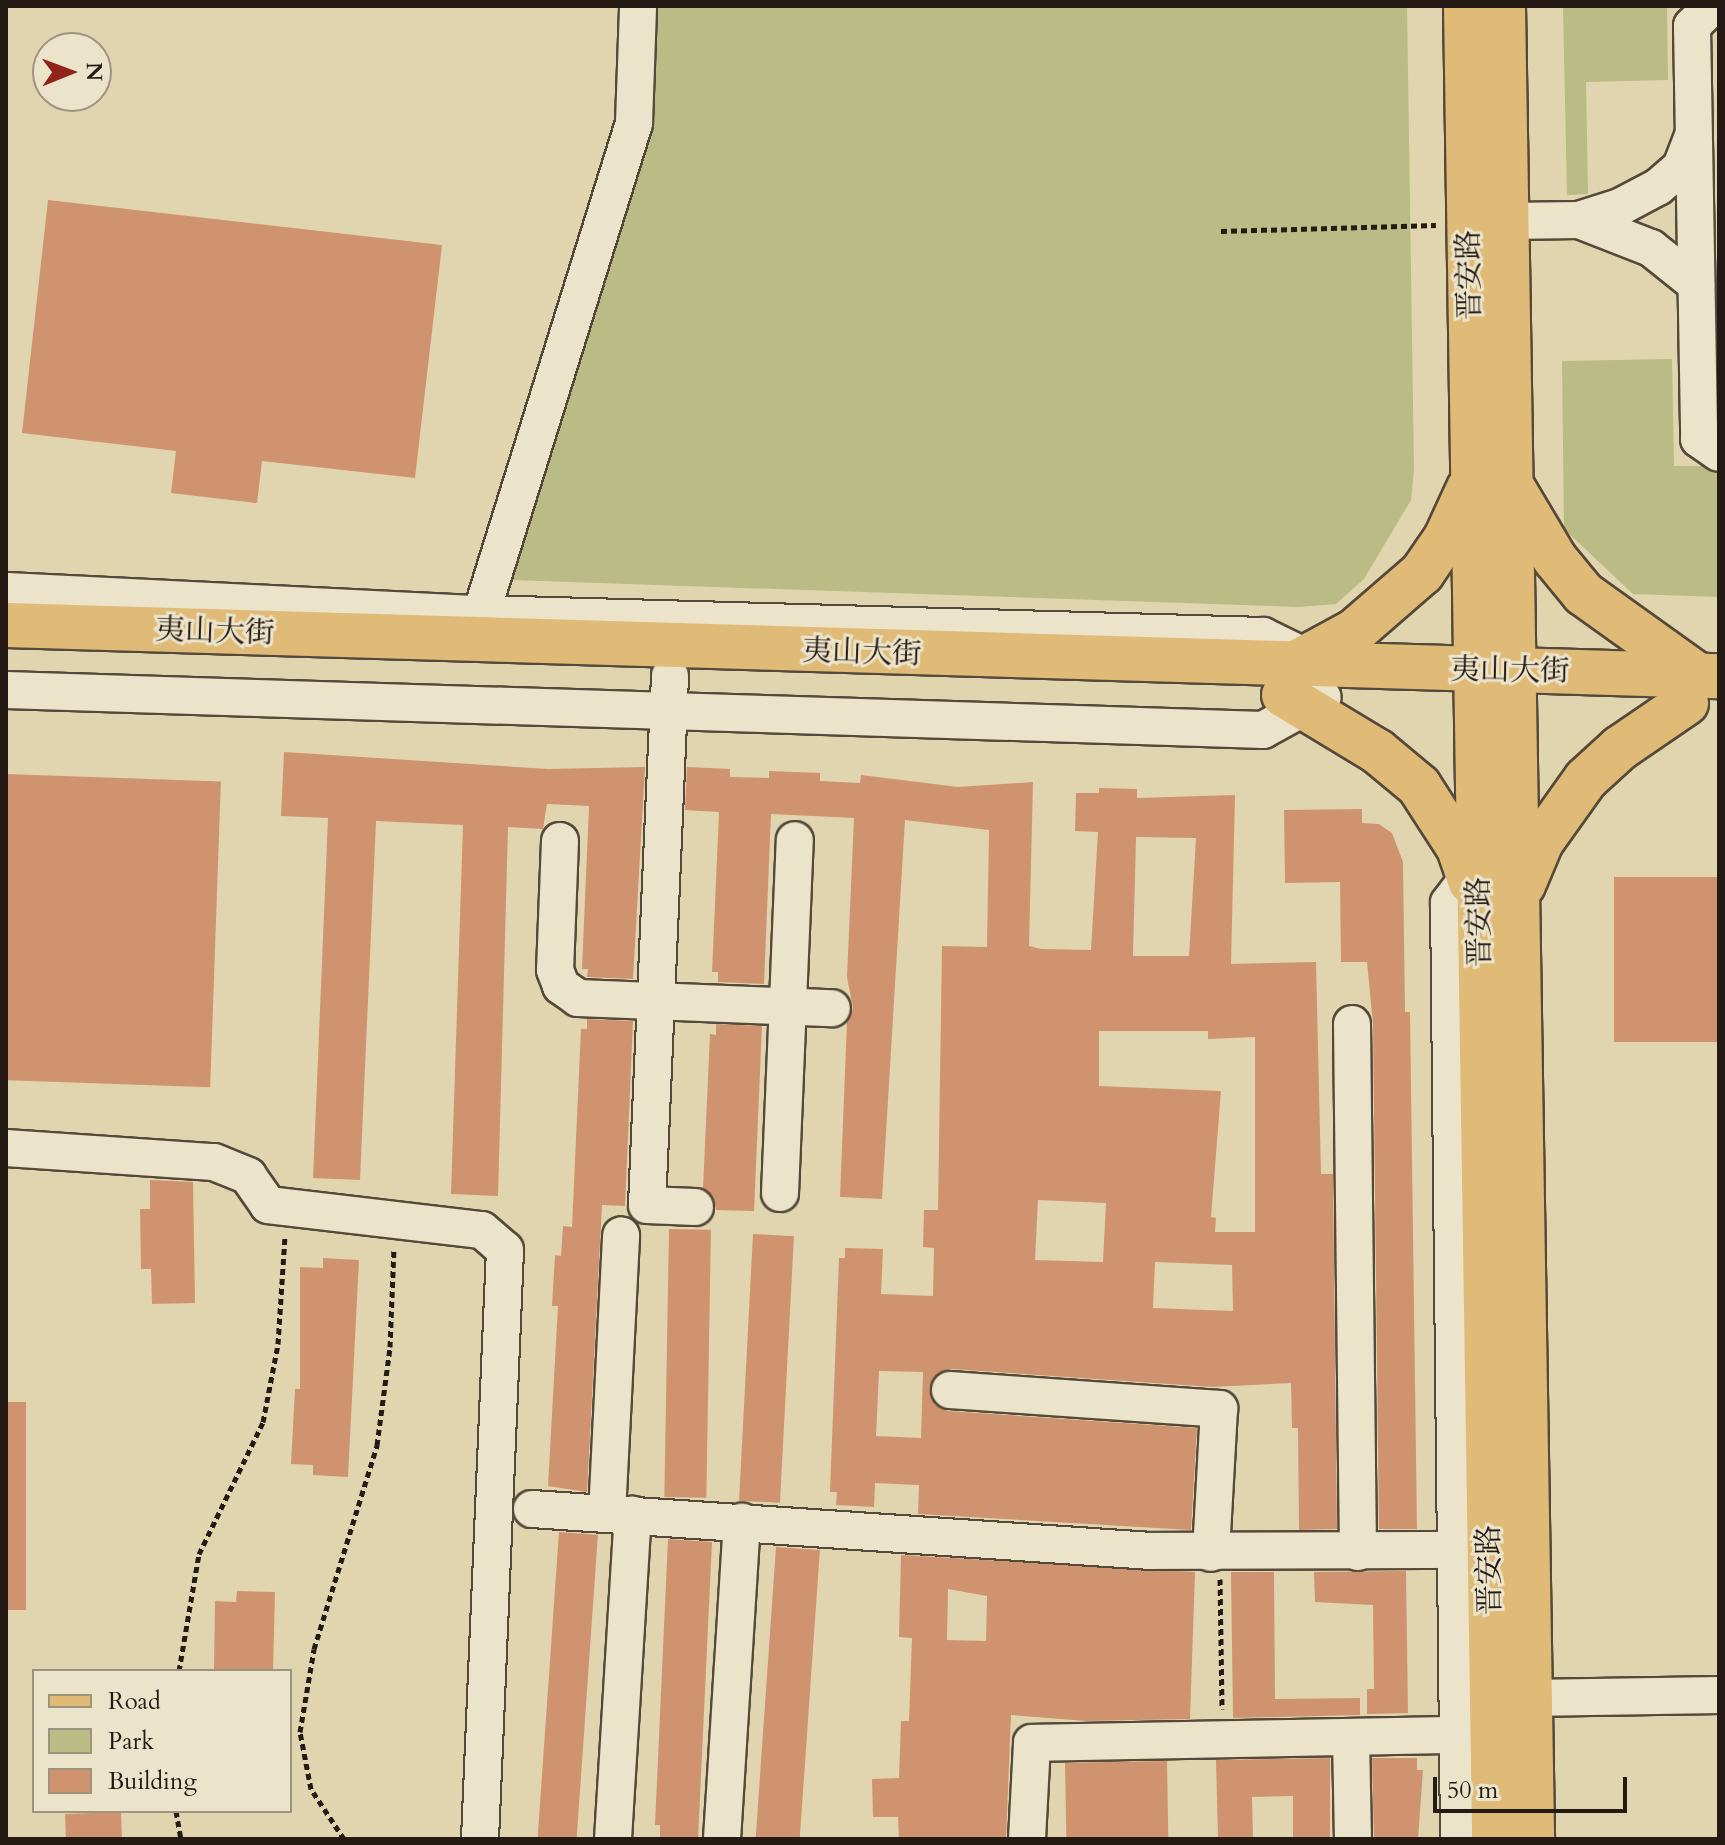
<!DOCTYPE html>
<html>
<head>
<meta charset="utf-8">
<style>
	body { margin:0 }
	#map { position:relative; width:1725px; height:1845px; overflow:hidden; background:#e0d5ae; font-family:Cardo,"Noto Serif SC",serif }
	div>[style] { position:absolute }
	.green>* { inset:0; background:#babb85 }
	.building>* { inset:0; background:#cf946f; transform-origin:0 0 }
	.path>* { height:5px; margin-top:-2.5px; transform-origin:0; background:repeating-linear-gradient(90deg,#251a14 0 6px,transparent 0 10px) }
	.roads { filter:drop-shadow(2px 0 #54493a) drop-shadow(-2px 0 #54493a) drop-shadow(0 2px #54493a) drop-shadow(0 -2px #54493a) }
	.minor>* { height:36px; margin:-18px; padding:0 18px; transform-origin:18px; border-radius:18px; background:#ebe4ca }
	.major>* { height:44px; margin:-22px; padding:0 22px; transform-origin:22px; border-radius:22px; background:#e0ba77 }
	span { translate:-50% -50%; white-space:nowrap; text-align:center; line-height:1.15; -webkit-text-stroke:6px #ebe4ca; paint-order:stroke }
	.street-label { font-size:30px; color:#251a14 }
	.frame { position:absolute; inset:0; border:8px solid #251a14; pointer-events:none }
	.legend { position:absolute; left:32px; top:1669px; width:260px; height:144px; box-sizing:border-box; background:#ebe4ca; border:2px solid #9c9381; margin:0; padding:10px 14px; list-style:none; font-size:24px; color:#251a14 }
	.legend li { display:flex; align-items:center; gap:16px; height:40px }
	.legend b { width:40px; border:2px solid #9c9381 }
	.north { position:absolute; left:32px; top:32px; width:80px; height:80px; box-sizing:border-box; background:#ebe4ca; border:2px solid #9c9381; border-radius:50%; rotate:89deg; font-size:22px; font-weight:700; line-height:32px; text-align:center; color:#251a14 }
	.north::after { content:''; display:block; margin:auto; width:28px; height:36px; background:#8f2418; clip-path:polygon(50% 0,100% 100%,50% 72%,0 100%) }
	.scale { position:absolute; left:1433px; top:1777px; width:194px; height:36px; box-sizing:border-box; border:4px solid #251a14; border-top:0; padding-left:10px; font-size:24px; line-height:28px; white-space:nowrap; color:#251a14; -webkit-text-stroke:6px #ebe4ca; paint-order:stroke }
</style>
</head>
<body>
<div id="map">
	<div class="green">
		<div style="clip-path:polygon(654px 6px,1407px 6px,1414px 470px,1411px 500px,1364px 579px,1336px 604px,1299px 607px,512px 580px,655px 123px)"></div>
		<div style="clip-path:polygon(1563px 6px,1667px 6px,1668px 80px,1586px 82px,1588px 194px,1567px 195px)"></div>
		<div style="clip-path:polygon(1672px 359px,1674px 466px,1719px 466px,1719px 597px,1633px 594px,1564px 529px,1562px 361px)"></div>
	</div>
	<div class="building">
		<div style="clip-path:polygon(48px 200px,442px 245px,415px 478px,262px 461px,257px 503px,171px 493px,176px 451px,22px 433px)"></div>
		<div style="clip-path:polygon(284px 752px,548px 769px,645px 767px,633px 979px,587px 977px,588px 969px,582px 969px,589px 806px,547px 804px,543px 829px,508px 827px,498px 1196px,451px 1194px,463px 825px,376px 821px,360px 1180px,313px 1178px,328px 818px,281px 816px)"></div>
		<div style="clip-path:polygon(evenodd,687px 767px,730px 769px,730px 777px,769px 778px,769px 771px,820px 773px,820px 781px,860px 783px,861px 775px,958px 787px,1033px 782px,1029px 946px,1041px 949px,1091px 950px,1098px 832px,1075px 831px,1076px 793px,1099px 793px,1099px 788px,1137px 789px,1137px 798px,1235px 795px,1231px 964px,1316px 962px,1321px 1174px,1333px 1174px,1337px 1529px,1299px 1530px,1298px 1428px,1292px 1428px,1291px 1383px,1212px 1387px,951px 1369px,932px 1379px,932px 1400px,948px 1411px,1197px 1428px,1191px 1530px,918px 1514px,919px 1485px,875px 1483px,874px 1507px,836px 1505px,837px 1492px,830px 1492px,839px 1258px,845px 1258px,845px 1248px,883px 1249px,881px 1294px,933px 1296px,934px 1248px,923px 1247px,924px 1210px,938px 1210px,942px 946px,987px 947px,989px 830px,905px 820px,882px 1199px,840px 1197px,847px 1022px,853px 1008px,847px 977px,854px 818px,771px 814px,764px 984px,718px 982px,718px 972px,712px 972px,719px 812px,685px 810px,687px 767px,1136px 837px,1196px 838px,1189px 956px,1133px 956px,1136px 837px,687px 767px,1099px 1031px,1208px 1031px,1208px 1039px,1255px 1037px,1255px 1232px,1215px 1232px,1216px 1218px,1211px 1217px,1221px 1091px,1099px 1086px,1099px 1031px,687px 767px,1038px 1200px,1106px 1203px,1103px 1262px,1035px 1260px,1038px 1200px,687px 767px,1155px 1262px,1232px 1265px,1233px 1311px,1153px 1308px,1155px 1262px,687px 767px,879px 1371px,923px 1372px,921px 1438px,876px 1436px,879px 1371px)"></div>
		<div style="left:6px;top:774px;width:215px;height:306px;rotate:2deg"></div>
		<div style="clip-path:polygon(1362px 809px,1362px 823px,1379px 824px,1392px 833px,1403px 862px,1405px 1012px,1410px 1012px,1417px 1529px,1379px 1529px,1373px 1024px,1367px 962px,1341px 962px,1340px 882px,1285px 883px,1284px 810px)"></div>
		<div style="left:1719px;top:877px;width:165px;height:105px;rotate:90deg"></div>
		<div style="clip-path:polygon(587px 1019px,633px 1021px,625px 1206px,602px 1205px,587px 1492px,548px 1486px,558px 1306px,552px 1306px,555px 1255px,561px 1256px,563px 1226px,572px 1227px,581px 1029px,587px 1029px)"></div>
		<div style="clip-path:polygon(716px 1024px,762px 1026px,754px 1211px,716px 1210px,713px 1197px,703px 1188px,710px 1034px,716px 1035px)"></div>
		<div style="clip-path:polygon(150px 1180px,193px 1182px,195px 1303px,152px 1304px,151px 1269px,141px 1269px,140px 1209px,150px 1209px)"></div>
		<div style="left:669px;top:1229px;width:42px;height:268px;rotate:1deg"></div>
		<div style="left:753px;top:1234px;width:41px;height:267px;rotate:3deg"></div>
		<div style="clip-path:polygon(323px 1258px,359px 1260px,348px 1477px,313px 1475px,313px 1465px,291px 1464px,295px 1389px,300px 1389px,300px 1267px,323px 1268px)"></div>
		<div style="left:6px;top:1402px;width:20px;height:208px"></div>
		<div style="left:559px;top:1532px;width:39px;height:307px;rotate:4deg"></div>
		<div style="clip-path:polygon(668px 1539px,712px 1542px,698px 1839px,660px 1839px,660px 1825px,655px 1825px)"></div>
		<div style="left:776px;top:1547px;width:44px;height:292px;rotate:4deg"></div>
		<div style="clip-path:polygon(evenodd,901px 1555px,1195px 1572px,1190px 1719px,1086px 1721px,1011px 1715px,1006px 1839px,899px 1839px,898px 1817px,873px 1817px,872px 1779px,899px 1778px,901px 1721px,909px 1721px,912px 1638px,899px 1637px,901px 1555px,948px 1589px,987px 1596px,986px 1641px,947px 1640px,948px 1589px)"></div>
		<div style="clip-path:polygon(1406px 1571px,1408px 1713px,1367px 1714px,1367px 1689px,1374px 1689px,1373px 1605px,1315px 1602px,1314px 1572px)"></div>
		<div style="clip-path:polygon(1231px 1572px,1274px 1572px,1275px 1699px,1360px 1698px,1360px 1715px,1233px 1718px)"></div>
		<div style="clip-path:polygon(237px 1591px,275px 1592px,273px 1671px,214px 1671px,215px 1601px,236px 1602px)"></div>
		<div style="clip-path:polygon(1330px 1758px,1330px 1839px,1293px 1839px,1293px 1796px,1252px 1797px,1253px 1839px,1218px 1839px,1216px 1760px)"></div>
		<div style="clip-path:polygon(1372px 1758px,1417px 1758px,1417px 1770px,1423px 1770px,1418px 1839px,1374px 1839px)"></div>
		<div style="left:1167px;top:1761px;width:78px;height:102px;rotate:89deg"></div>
		<div style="left:121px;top:1812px;width:27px;height:56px;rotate:88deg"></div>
	</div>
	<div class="path">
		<div style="left:1221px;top:231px;width:215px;rotate:-1.6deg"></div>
		<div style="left:1220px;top:1579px;width:130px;rotate:89.1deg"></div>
		<div style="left:179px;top:1671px;width:119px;rotate:-80.3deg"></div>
		<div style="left:199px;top:1554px;width:147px;rotate:-64.1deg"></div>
		<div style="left:263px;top:1422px;width:79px;rotate:-79.1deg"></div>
		<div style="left:278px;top:1344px;width:108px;rotate:-86.3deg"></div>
		<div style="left:176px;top:1811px;width:28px;rotate:80deg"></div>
		<div style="left:344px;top:1839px;width:60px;rotate:-123.4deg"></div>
		<div style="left:311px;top:1789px;width:58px;rotate:-100.9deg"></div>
		<div style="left:300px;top:1732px;width:84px;rotate:-80.4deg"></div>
		<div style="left:314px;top:1649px;width:214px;rotate:-72.8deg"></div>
		<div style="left:377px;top:1445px;width:99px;rotate:-82.4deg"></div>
		<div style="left:390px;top:1347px;width:99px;rotate:-87.7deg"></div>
	</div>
	<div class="roads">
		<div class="minor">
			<div style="left:1719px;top:8px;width:10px;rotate:174deg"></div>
			<div style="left:1709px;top:9px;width:24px;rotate:135deg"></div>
			<div style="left:1692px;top:26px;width:413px;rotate:89deg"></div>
			<div style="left:1699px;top:439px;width:24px;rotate:35deg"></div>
			<div style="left:1579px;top:220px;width:77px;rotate:21.3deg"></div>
			<div style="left:1651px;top:248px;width:58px;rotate:38.7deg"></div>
			<div style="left:1507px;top:221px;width:72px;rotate:-0.8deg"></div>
			<div style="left:1579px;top:220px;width:43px;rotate:-17.6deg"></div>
			<div style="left:1620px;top:207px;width:43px;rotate:-27.8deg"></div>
			<div style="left:1658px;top:187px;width:30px;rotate:-41deg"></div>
			<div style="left:1681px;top:167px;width:33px;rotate:-69deg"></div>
			<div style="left:6px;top:591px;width:476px;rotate:2.8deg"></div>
			<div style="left:481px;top:614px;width:782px;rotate:1.61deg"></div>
			<div style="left:1263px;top:636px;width:61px;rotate:26.1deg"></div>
			<div style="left:481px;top:614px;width:514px;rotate:-72.69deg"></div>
			<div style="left:634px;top:123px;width:117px;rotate:-88deg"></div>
			<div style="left:670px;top:676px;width:529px;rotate:92.49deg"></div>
			<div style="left:647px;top:1205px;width:48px;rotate:2.4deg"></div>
			<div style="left:6px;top:690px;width:1258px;rotate:1.82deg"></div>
			<div style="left:1263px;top:730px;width:68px;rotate:-28.8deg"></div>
			<div style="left:560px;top:841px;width:129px;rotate:92.2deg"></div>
			<div style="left:555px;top:970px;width:17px;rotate:69deg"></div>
			<div style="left:561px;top:986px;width:21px;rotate:35deg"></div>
			<div style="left:578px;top:998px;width:254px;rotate:2.3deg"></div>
			<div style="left:1352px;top:1024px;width:528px;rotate:89.35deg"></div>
			<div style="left:6px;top:1148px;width:208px;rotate:3.9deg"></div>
			<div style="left:214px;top:1162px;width:37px;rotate:22deg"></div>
			<div style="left:248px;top:1176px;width:35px;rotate:55deg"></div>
			<div style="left:268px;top:1205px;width:215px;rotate:6.7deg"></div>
			<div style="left:482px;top:1230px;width:30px;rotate:41deg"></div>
			<div style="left:505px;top:1250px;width:590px;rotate:92.43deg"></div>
			<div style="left:780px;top:1193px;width:353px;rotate:-87.6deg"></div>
			<div style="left:950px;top:1390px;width:270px;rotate:4deg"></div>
			<div style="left:1219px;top:1409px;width:144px;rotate:93.2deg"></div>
			<div style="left:532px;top:1509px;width:620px;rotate:3.88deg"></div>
			<div style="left:1151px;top:1551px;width:329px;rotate:-0.2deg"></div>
			<div style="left:607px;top:1514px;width:279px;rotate:-87.1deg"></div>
			<div style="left:1529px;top:1698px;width:190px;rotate:-0.9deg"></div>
			<div style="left:1351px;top:1737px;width:102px;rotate:88.9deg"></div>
			<div style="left:613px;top:1839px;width:325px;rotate:-86.5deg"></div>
			<div style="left:722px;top:1839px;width:318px;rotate:-86.4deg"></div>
			<div style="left:1027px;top:1839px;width:96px;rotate:-87deg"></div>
			<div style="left:1032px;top:1743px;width:451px;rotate:-1.1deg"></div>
			<div style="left:1459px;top:1839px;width:936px;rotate:-90.61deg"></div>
			<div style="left:1449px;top:903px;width:50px;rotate:-53.1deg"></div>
		</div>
		<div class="major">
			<div style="left:1466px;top:6px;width:1833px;rotate:89.12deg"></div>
			<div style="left:1503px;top:6px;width:1833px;rotate:89.09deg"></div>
			<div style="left:1514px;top:490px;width:80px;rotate:59.3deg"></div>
			<div style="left:1555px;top:559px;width:45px;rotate:50.4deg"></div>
			<div style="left:1584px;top:594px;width:139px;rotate:35.6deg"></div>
			<div style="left:6px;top:625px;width:1714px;rotate:1.71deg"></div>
			<div style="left:1294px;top:664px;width:69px;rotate:-28.4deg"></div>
			<div style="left:1355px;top:631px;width:89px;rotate:-40.9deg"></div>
			<div style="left:1422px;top:573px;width:42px;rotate:-55.6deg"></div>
			<div style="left:1446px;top:538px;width:55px;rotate:-65.3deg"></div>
			<div style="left:1284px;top:695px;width:109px;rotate:31.1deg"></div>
			<div style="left:1377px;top:751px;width:55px;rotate:39.8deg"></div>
			<div style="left:1419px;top:786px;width:74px;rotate:57.2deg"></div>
			<div style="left:1459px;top:848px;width:36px;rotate:71deg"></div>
			<div style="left:1523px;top:885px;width:47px;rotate:-67.3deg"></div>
			<div style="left:1541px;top:842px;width:77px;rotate:-54.5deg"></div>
			<div style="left:1586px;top:779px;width:46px;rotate:-42.4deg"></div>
			<div style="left:1620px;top:748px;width:80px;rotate:-34.3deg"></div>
		</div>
	</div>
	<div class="street-label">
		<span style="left:1470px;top:275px;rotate:-91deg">晋安路</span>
		<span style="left:215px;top:632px;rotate:2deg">夷山大街</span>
		<span style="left:862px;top:653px;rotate:2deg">夷山大街</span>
		<span style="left:1510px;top:671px;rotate:1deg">夷山大街</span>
		<span style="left:1480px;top:922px;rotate:-91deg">晋安路</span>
		<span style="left:1490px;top:1570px;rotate:-91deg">晋安路</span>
	</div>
	<div class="frame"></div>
	<ul class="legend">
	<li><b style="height:10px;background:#e0ba77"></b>Road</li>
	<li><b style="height:22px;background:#babb85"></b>Park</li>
	<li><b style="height:22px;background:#cf946f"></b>Building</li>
	</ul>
	<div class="north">N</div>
	<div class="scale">50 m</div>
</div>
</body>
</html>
